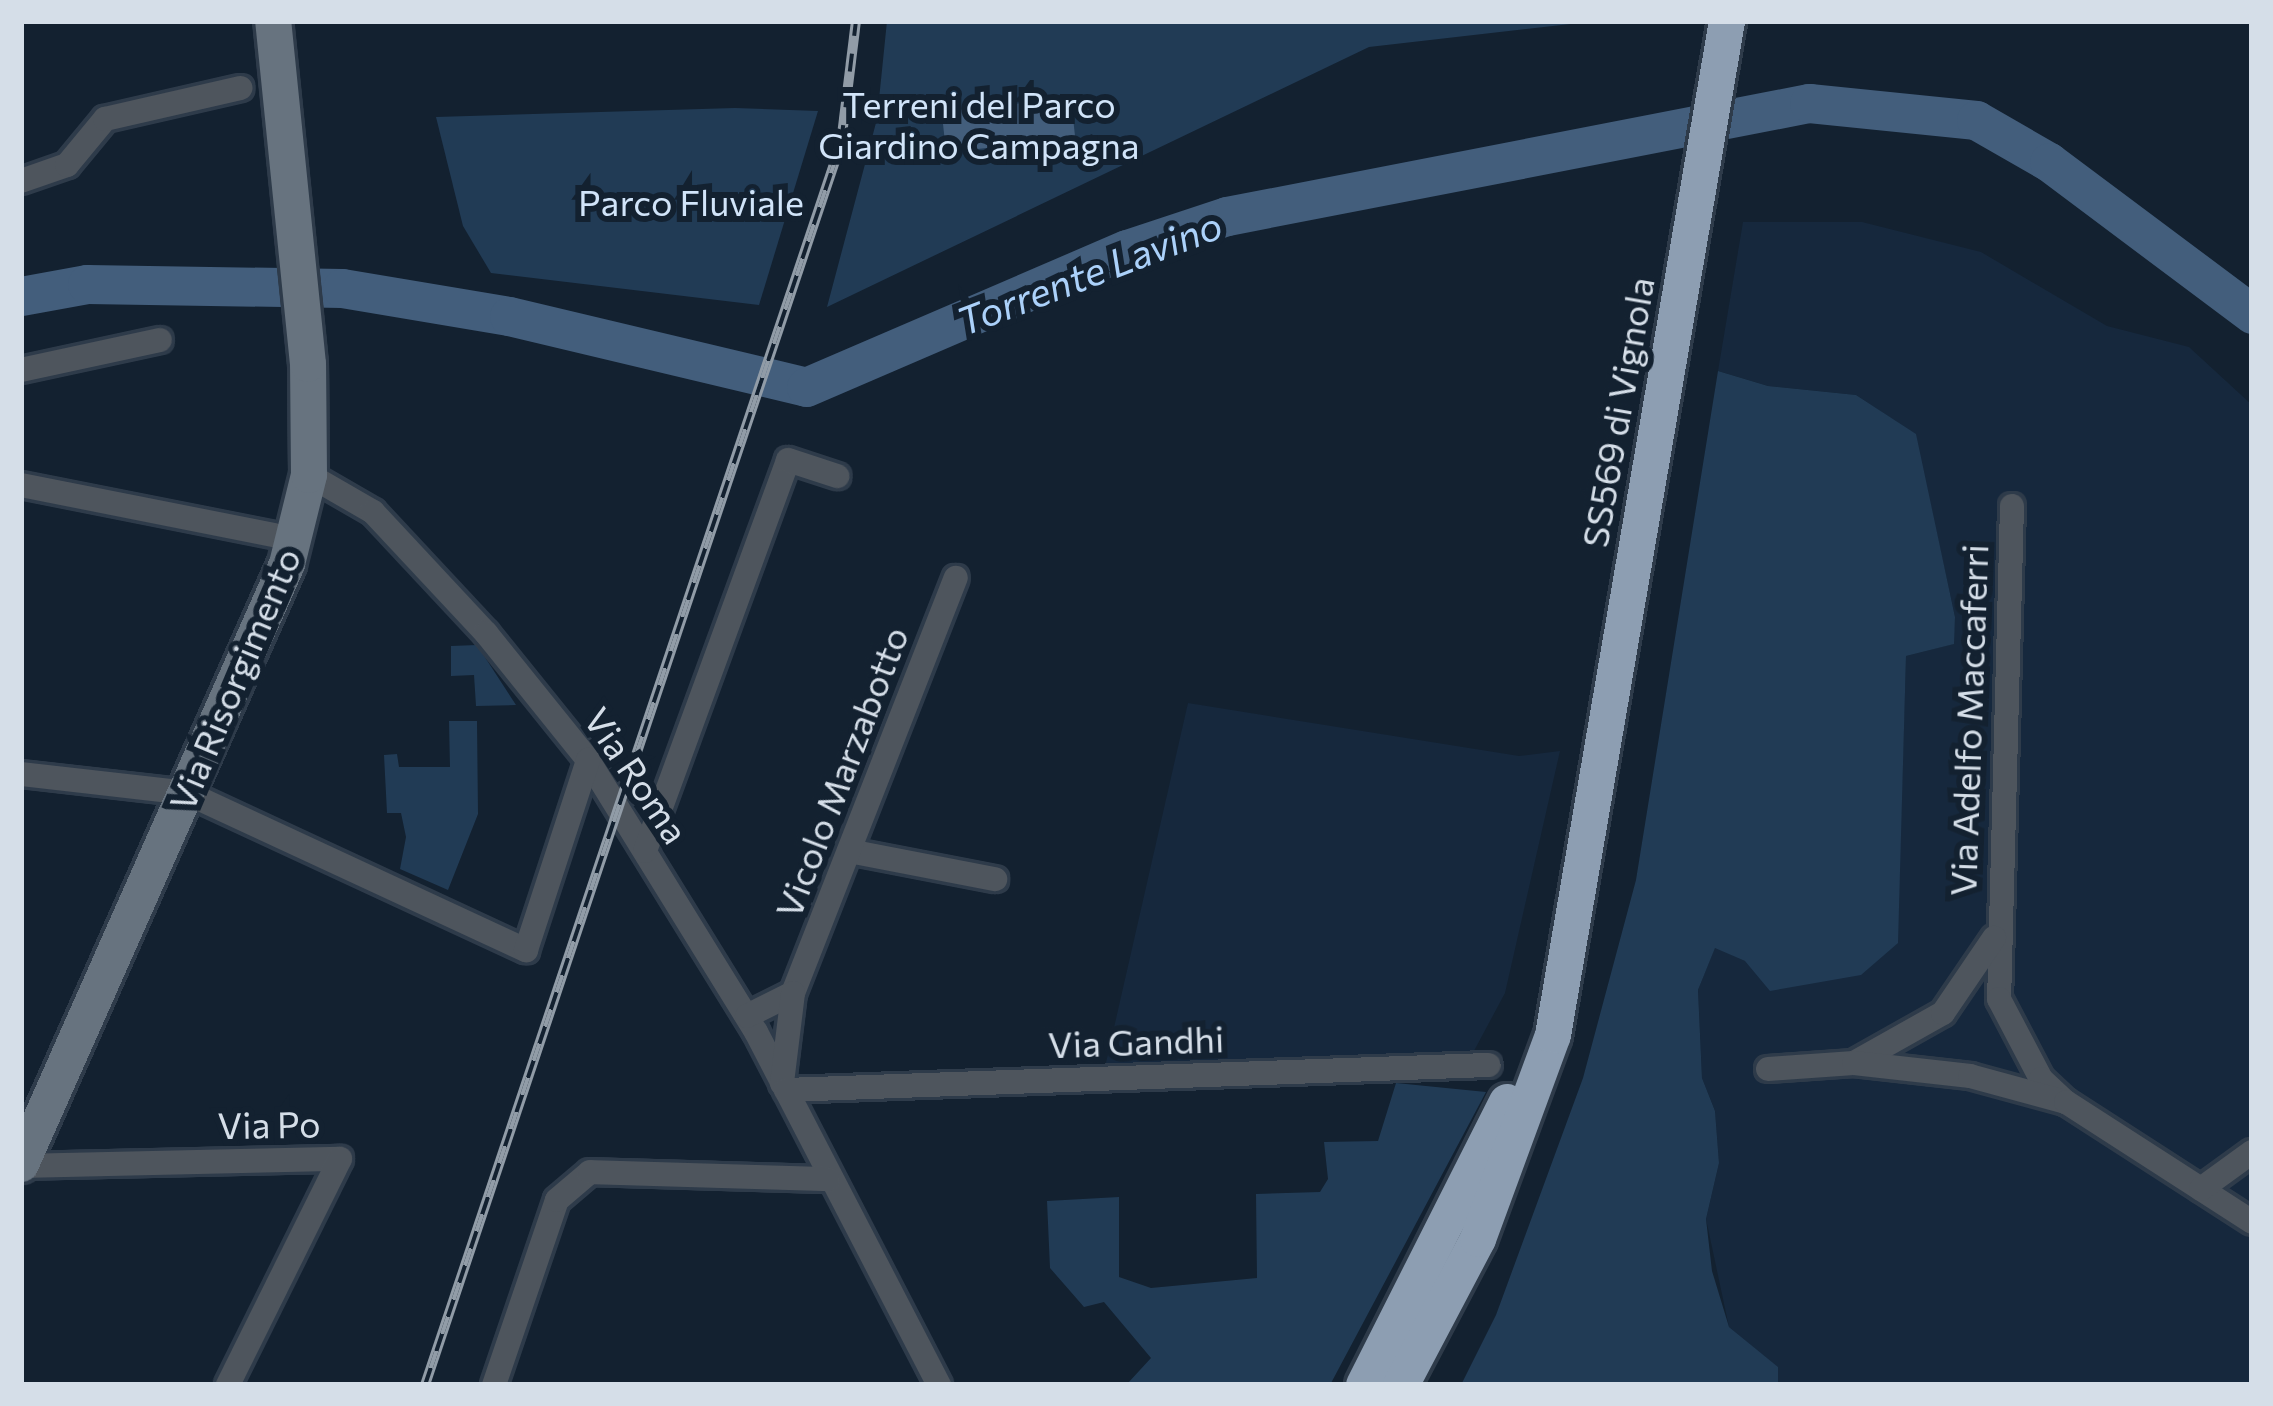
<!DOCTYPE html>
<html>
<head>
<meta charset="utf-8">
<style>
	body { margin:0 }
	#map { position:relative; width:2273px; height:1406px; overflow:hidden; background:#132130; font-family:Commissioner,sans-serif }
	div>[style] { position:absolute }
	.built>* { inset:0; background:#16283d }
	.green>* { inset:0; background:#213b55 }
	.water>* { inset:0; background:#435e7c; transform-origin:0 0 }
	.river>* { height:39px; margin:-19.5px; padding:0 19.5px; transform-origin:19.5px; border-radius:19.5px; background:#435e7c }
	.roads { filter:drop-shadow(3px 0 #2e3b4a) drop-shadow(-3px 0 #2e3b4a) drop-shadow(0 3px #2e3b4a) drop-shadow(0 -3px #2e3b4a) }
	.street>* { height:24px; margin:-12px; padding:0 12px; transform-origin:12px; border-radius:12px; background:#4e555d }
	.secondary>* { height:36px; margin:-18px; padding:0 18px; transform-origin:18px; border-radius:18px; background:#67737f }
	.highway>* { height:36px; margin:-18px; padding:0 18px; transform-origin:18px; border-radius:18px; background:#8d9eb2 }
	.rail>* { height:10px; margin-top:-5px; transform-origin:0; background:repeating-linear-gradient(90deg,#132130 0 18px,#919ca7 0 36px); box-sizing:border-box; border-block:3px solid #919ca7 }
	span { translate:-50% -50%; white-space:nowrap; text-align:center; line-height:1.15; -webkit-text-stroke:12px #132130; paint-order:stroke }
	.park-label { font-size:36px; color:#d1e4f9 }
	.street-label { font-size:36px; color:#d5dee8 }
	.water-label { font-size:39px; color:#abd1fa; font-style:italic }
	.frame { position:absolute; inset:0; border:24px solid #d5dee8; pointer-events:none }
</style>
</head>
<body>
<div id="map">
	<div class="built">
		<div style="clip-path:polygon(1743px 222px,1862px 222px,1981px 252px,2107px 326px,2189px 347px,2252px 405px,2252px 1385px,1778px 1385px,1777px 1367px,1729px 1327px,1706px 1219px,1719px 1163px,1715px 1111px,1702px 1078px,1698px 990px,1715px 947px,1745px 961px,1897px 943px,1906px 656px,1953px 644px,1955px 617px,1915px 434px,1856px 395px,1768px 386px,1718px 371px)"></div>
		<div style="clip-path:polygon(1188px 703px,1519px 756px,1560px 751px,1505px 993px,1467px 1064px,1100px 1089px)"></div>
	</div>
	<div class="green">
		<div style="clip-path:polygon(887px 21px,1597px 21px,1369px 47px,827px 307px,877px 119px)"></div>
		<div style="clip-path:polygon(735px 108px,818px 111px,759px 305px,491px 273px,463px 226px,436px 117px)"></div>
		<div style="clip-path:polygon(1718px 371px,1768px 386px,1856px 395px,1916px 434px,1955px 617px,1954px 644px,1906px 656px,1898px 943px,1861px 975px,1770px 991px,1745px 961px,1715px 948px,1698px 990px,1702px 1078px,1715px 1111px,1719px 1163px,1706px 1219px,1712px 1271px,1729px 1327px,1778px 1367px,1778px 1385px,1461px 1385px,1496px 1315px,1583px 1078px,1636px 880px)"></div>
		<div style="clip-path:polygon(477px 645px,516px 705px,476px 706px,474px 675px,451px 676px,451px 646px)"></div>
		<div style="clip-path:polygon(449px 721px,477px 721px,478px 814px,448px 890px,400px 869px,406px 837px,401px 813px,387px 813px,384px 755px,397px 754px,399px 767px,450px 767px)"></div>
		<div style="clip-path:polygon(1396px 1083px,1486px 1092px,1330px 1385px,1128px 1383px,1151px 1358px,1104px 1302px,1084px 1307px,1050px 1268px,1047px 1201px,1119px 1197px,1119px 1277px,1151px 1288px,1257px 1278px,1256px 1194px,1320px 1192px,1328px 1179px,1324px 1142px,1378px 1141px)"></div>
	</div>
	<div class="water">
		<div style="left:1071px;top:98px;width:41px;height:130px;rotate:84deg"></div>
	</div>
	<div class="river">
		<div style="left:21px;top:296px;width:67px;rotate:-10.3deg"></div>
		<div style="left:87px;top:284px;width:255px;rotate:0.9deg"></div>
		<div style="left:342px;top:288px;width:169px;rotate:9.5deg"></div>
		<div style="left:509px;top:316px;width:305px;rotate:13.4deg"></div>
		<div style="left:806px;top:387px;width:349px;rotate:-23.3deg"></div>
		<div style="left:1127px;top:249px;width:105px;rotate:-18.3deg"></div>
		<div style="left:1227px;top:216px;width:593px;rotate:-10.99deg"></div>
		<div style="left:1809px;top:103px;width:168px;rotate:5.8deg"></div>
		<div style="left:1976px;top:120px;width:84px;rotate:29.9deg"></div>
		<div style="left:2049px;top:162px;width:254px;rotate:36.8deg"></div>
	</div>
	<div class="roads">
		<div class="street">
			<div style="left:21px;top:181px;width:49px;rotate:-19.2deg"></div>
			<div style="left:67px;top:165px;width:60px;rotate:-50.4deg"></div>
			<div style="left:105px;top:119px;width:139px;rotate:-12.9deg"></div>
			<div style="left:21px;top:370px;width:142px;rotate:-12.2deg"></div>
			<div style="left:309px;top:475px;width:74px;rotate:30deg"></div>
			<div style="left:373px;top:512px;width:166px;rotate:47deg"></div>
			<div style="left:486px;top:633px;width:163px;rotate:51.2deg"></div>
			<div style="left:588px;top:760px;width:320px;rotate:58.3deg"></div>
			<div style="left:756px;top:1032px;width:398px;rotate:62.6deg"></div>
			<div style="left:21px;top:485px;width:258px;rotate:11.2deg"></div>
			<div style="left:2012px;top:506px;width:493px;rotate:91.5deg"></div>
			<div style="left:1999px;top:999px;width:90px;rotate:62.3deg"></div>
			<div style="left:2041px;top:1079px;width:34px;rotate:43deg"></div>
			<div style="left:21px;top:774px;width:167px;rotate:6.5deg"></div>
			<div style="left:187px;top:793px;width:374px;rotate:24.9deg"></div>
			<div style="left:526px;top:950px;width:200px;rotate:-71.9deg"></div>
			<div style="left:645px;top:851px;width:416px;rotate:-69.9deg"></div>
			<div style="left:788px;top:460px;width:52px;rotate:18.1deg"></div>
			<div style="left:849px;top:851px;width:149px;rotate:10.9deg"></div>
			<div style="left:793px;top:993px;width:446px;rotate:-68.6deg"></div>
			<div style="left:747px;top:1016px;width:51px;rotate:-26.6deg"></div>
			<div style="left:793px;top:993px;width:91px;rotate:97deg"></div>
			<div style="left:1854px;top:1063px;width:102px;rotate:-29.3deg"></div>
			<div style="left:1943px;top:1013px;width:91px;rotate:-55.8deg"></div>
			<div style="left:1768px;top:1069px;width:86px;rotate:-4deg"></div>
			<div style="left:1854px;top:1063px;width:117px;rotate:6.4deg"></div>
			<div style="left:1970px;top:1076px;width:99px;rotate:15.2deg"></div>
			<div style="left:2066px;top:1102px;width:221px;rotate:32.8deg"></div>
			<div style="left:786px;top:1090px;width:703px;rotate:-2.04deg"></div>
			<div style="left:21px;top:1166px;width:319px;rotate:-1.3deg"></div>
			<div style="left:340px;top:1159px;width:252px;rotate:116.4deg"></div>
			<div style="left:2201px;top:1189px;width:63px;rotate:-36deg"></div>
			<div style="left:494px;top:1385px;width:195px;rotate:-71.2deg"></div>
			<div style="left:557px;top:1200px;width:43px;rotate:-40.3deg"></div>
			<div style="left:590px;top:1172px;width:238px;rotate:1.7deg"></div>
		</div>
		<div class="secondary">
			<div style="left:21px;top:1164px;width:656px;rotate:-66.09deg"></div>
			<div style="left:287px;top:564px;width:92px;rotate:-76.1deg"></div>
			<div style="left:309px;top:475px;width:111px;rotate:-90.5deg"></div>
			<div style="left:308px;top:364px;width:345px;rotate:-95.8deg"></div>
		</div>
		<div class="highway">
			<div style="left:1364px;top:1385px;width:317px;rotate:-63.2deg"></div>
			<div style="left:1401px;top:1385px;width:165px;rotate:-62.2deg"></div>
			<div style="left:1478px;top:1239px;width:217px;rotate:-69.8deg"></div>
			<div style="left:1553px;top:1035px;width:1029px;rotate:-80.26deg"></div>
		</div>
	</div>
	<div class="rail">
		<div style="left:425px;top:1385px;width:1310px;rotate:-71.48deg"></div>
		<div style="left:841px;top:143px;width:123px;rotate:-83deg"></div>
	</div>
	<div class="park-label">
		<span style="left:979px;top:124px">Terreni del Parco<br>Giardino Campagna</span>
		<span style="left:691px;top:202px">Parco Fluviale</span>
	</div>
	<div class="street-label">
		<span style="left:1617px;top:412px;rotate:-80deg">SS569 di Vignola</span>
		<span style="left:234px;top:679px;rotate:-67deg">Via Risorgimento</span>
		<span style="left:1968px;top:720px;rotate:-88deg">Via Adelfo Maccaferri</span>
		<span style="left:841px;top:772px;rotate:-69deg">Vicolo Marzabotto</span>
		<span style="left:637px;top:775px;rotate:56deg">Via Roma</span>
		<span style="left:1136px;top:1041px;rotate:-2deg">Via Gandhi</span>
		<span style="left:269px;top:1124px;rotate:-1deg">Via Po</span>
	</div>
	<div class="water-label">
		<span style="left:1089px;top:272px;rotate:-21deg">Torrente Lavino</span>
	</div>
	<div class="frame"></div>
</div>
</body>
</html>
